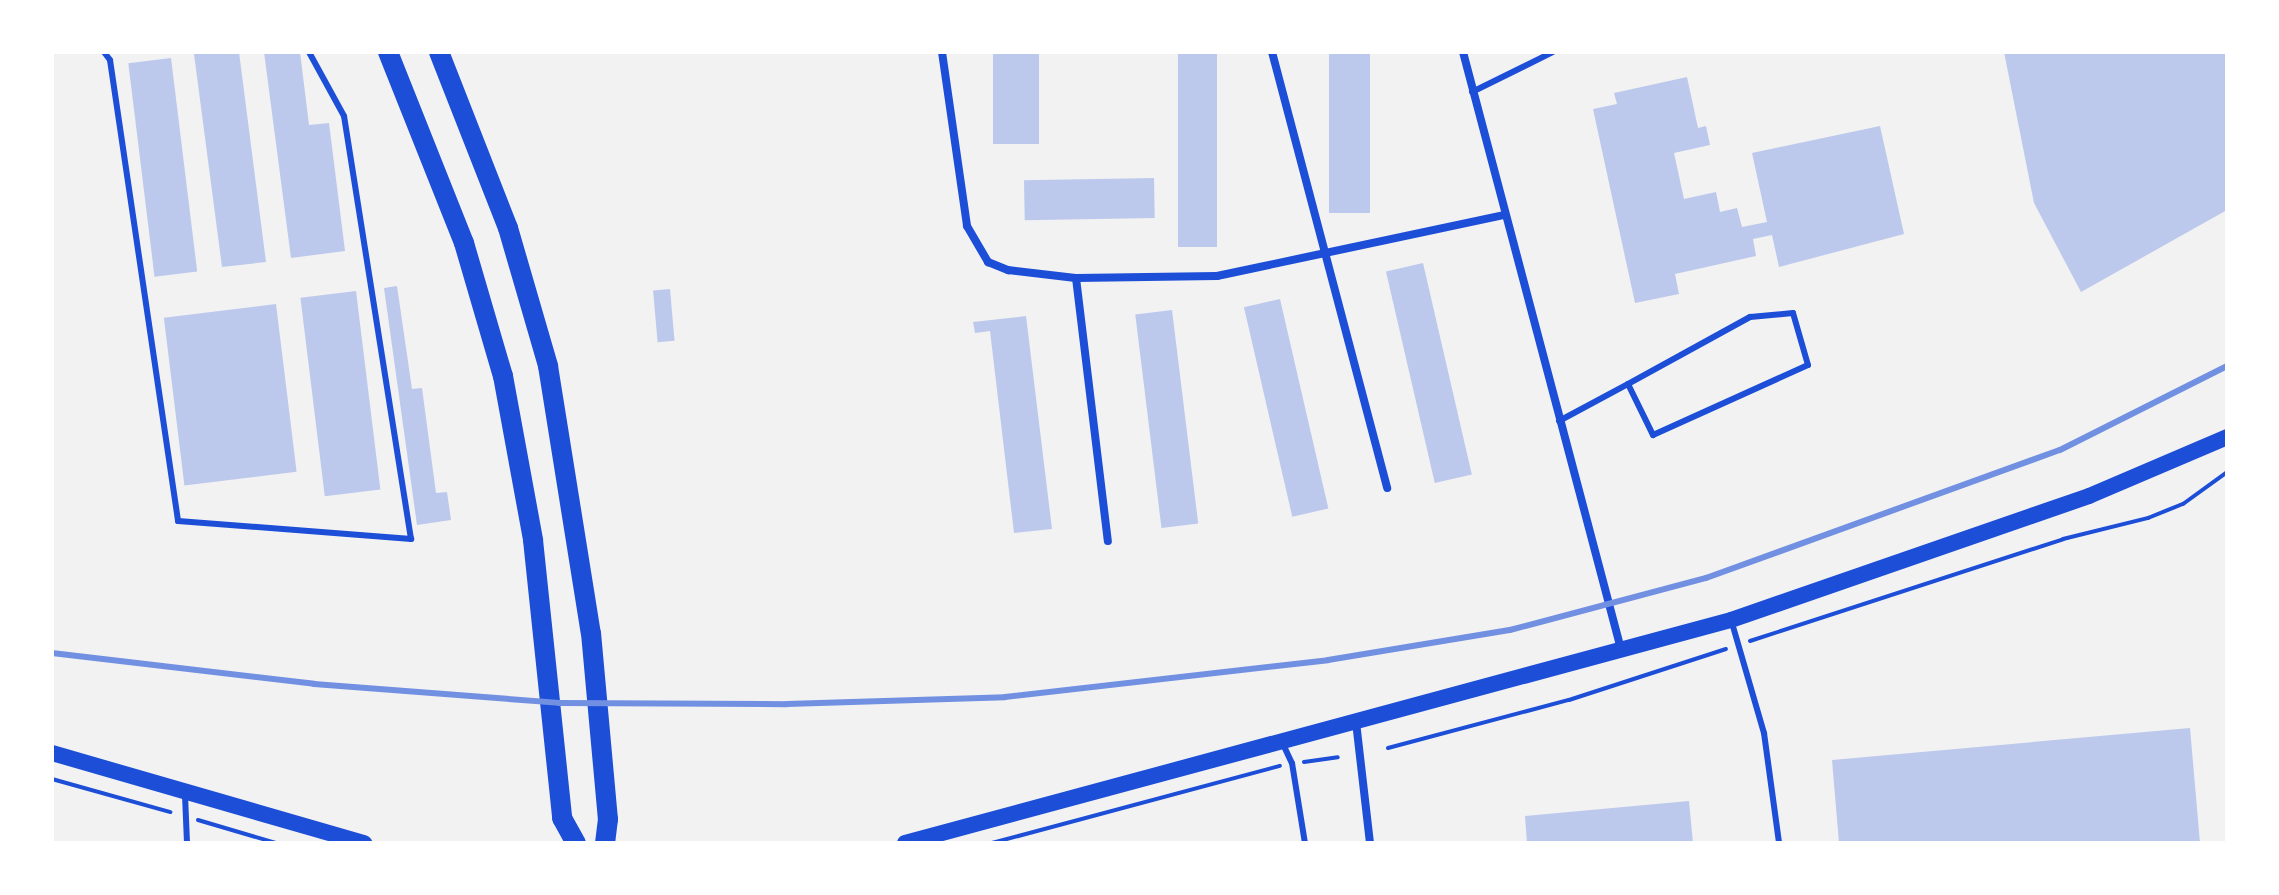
<!DOCTYPE html>
<html>
<head>
<meta charset="utf-8">
<style>
	body { margin:0 }
	#map { position:relative; width:2279px; height:895px; overflow:hidden; background:#f2f2f2; font-family:Lato,sans-serif }
	div>[style] { position:absolute }
	.building>* { inset:0; background:#bdc9ec; transform-origin:0 0 }
	.path>* { height:4px; margin:-2px; padding:0 2px; transform-origin:2px; border-radius:2px; background:#1d4ed8 }
	.service>* { height:6px; margin:-3px; padding:0 3px; transform-origin:3px; border-radius:3px; background:#1d4ed8 }
	.minor>* { height:8px; margin:-4px; padding:0 4px; transform-origin:4px; border-radius:4px; background:#1d4ed8 }
	.secondary>* { height:16px; margin:-8px; padding:0 8px; transform-origin:8px; border-radius:8px; background:#1d4ed8 }
	.primary>* { height:20px; margin:-10px; padding:0 10px; transform-origin:10px; border-radius:10px; background:#1d4ed8 }
	.rail>* { height:6px; margin:-3px; padding:0 3px; transform-origin:3px; border-radius:3px; background:#7290e2 }
	span { translate:-50% -50%; white-space:nowrap; text-align:center; line-height:1.15; -webkit-text-stroke:6px #fff; paint-order:stroke }
	.frame { position:absolute; inset:0; border:54px solid #fff; pointer-events:none }
</style>
</head>
<body>
<div id="map">
	<div class="building">
		<div style="clip-path:polygon(208px 52px,239px 52px,266px 262px,222px 267px,194px 54px)"></div>
		<div style="clip-path:polygon(264px 52px,300px 52px,309px 125px,329px 123px,345px 251px,291px 258px)"></div>
		<div style="left:993px;top:52px;width:46px;height:92px"></div>
		<div style="left:1178px;top:52px;width:39px;height:195px"></div>
		<div style="left:1329px;top:52px;width:41px;height:161px"></div>
		<div style="clip-path:polygon(2004px 52px,2227px 52px,2227px 210px,2081px 292px,2034px 203px)"></div>
		<div style="left:171px;top:58px;width:215px;height:43px;rotate:83deg"></div>
		<div style="clip-path:polygon(1687px 77px,1698px 128px,1706px 126px,1710px 145px,1674px 153px,1684px 199px,1716px 192px,1720px 212px,1737px 208px,1742px 227px,1767px 222px,1752px 153px,1880px 126px,1904px 234px,1779px 267px,1772px 235px,1753px 239px,1756px 256px,1675px 274px,1679px 294px,1635px 303px,1593px 109px,1617px 104px,1614px 93px)"></div>
		<div style="left:1154px;top:178px;width:40px;height:130px;rotate:89deg"></div>
		<div style="left:1423px;top:263px;width:217px;height:38px;rotate:77deg"></div>
		<div style="clip-path:polygon(397px 286px,412px 389px,422px 388px,436px 493px,447px 492px,451px 520px,417px 525px,384px 288px)"></div>
		<div style="left:670px;top:289px;width:52px;height:17px;rotate:85deg"></div>
		<div style="left:356px;top:291px;width:200px;height:56px;rotate:83deg"></div>
		<div style="left:1280px;top:299px;width:215px;height:37px;rotate:77deg"></div>
		<div style="left:276px;top:304px;width:169px;height:113px;rotate:83deg"></div>
		<div style="left:1172px;top:310px;width:215px;height:37px;rotate:83deg"></div>
		<div style="clip-path:polygon(1026px 316px,1052px 529px,1014px 533px,990px 331px,975px 333px,973px 322px)"></div>
		<div style="clip-path:polygon(2190px 728px,2200px 843px,1839px 843px,1832px 760px)"></div>
		<div style="clip-path:polygon(1689px 801px,1693px 843px,1527px 843px,1525px 816px)"></div>
	</div>
	<div class="path">
		<div style="left:1750px;top:641px;width:329px;rotate:-18deg"></div>
		<div style="left:2063px;top:539px;width:88px;rotate:-13.9deg"></div>
		<div style="left:2148px;top:518px;width:38px;rotate:-22deg"></div>
		<div style="left:2183px;top:504px;width:54px;rotate:-36deg"></div>
		<div style="left:1388px;top:748px;width:187px;rotate:-14.9deg"></div>
		<div style="left:1569px;top:700px;width:165px;rotate:-18deg"></div>
		<div style="left:1304px;top:762px;width:34px;rotate:-8deg"></div>
		<div style="left:52px;top:779px;width:123px;rotate:15.6deg"></div>
		<div style="left:198px;top:820px;width:81px;rotate:16.4deg"></div>
		<div style="left:992px;top:843px;width:298px;rotate:-15deg"></div>
	</div>
	<div class="service">
		<div style="left:104px;top:52px;width:10px;rotate:53deg"></div>
		<div style="left:110px;top:60px;width:466px;rotate:81.6deg"></div>
		<div style="left:178px;top:521px;width:234px;rotate:4.4deg"></div>
		<div style="left:411px;top:539px;width:428px;rotate:-99deg"></div>
		<div style="left:344px;top:116px;width:73px;rotate:-118.7deg"></div>
		<div style="left:1472px;top:92px;width:90px;rotate:-26.3deg"></div>
		<div style="left:1559px;top:421px;width:78px;rotate:-28.2deg"></div>
		<div style="left:1628px;top:384px;width:57px;rotate:63.9deg"></div>
		<div style="left:1653px;top:435px;width:170px;rotate:-24.3deg"></div>
		<div style="left:1808px;top:365px;width:54px;rotate:-106.1deg"></div>
		<div style="left:1793px;top:313px;width:43px;rotate:174.7deg"></div>
		<div style="left:1750px;top:317px;width:139px;rotate:151.2deg"></div>
		<div style="left:1732px;top:623px;width:115px;rotate:73.8deg"></div>
		<div style="left:1764px;top:733px;width:111px;rotate:82.2deg"></div>
		<div style="left:1282px;top:742px;width:23px;rotate:65deg"></div>
		<div style="left:1292px;top:763px;width:81px;rotate:80.8deg"></div>
		<div style="left:185px;top:795px;width:48px;rotate:87.6deg"></div>
	</div>
	<div class="minor">
		<div style="left:942px;top:52px;width:176px;rotate:81.8deg"></div>
		<div style="left:967px;top:226px;width:42px;rotate:59.7deg"></div>
		<div style="left:988px;top:262px;width:22px;rotate:22deg"></div>
		<div style="left:1008px;top:270px;width:68px;rotate:6.7deg"></div>
		<div style="left:1076px;top:278px;width:141px;rotate:-0.8deg"></div>
		<div style="left:1217px;top:276px;width:294px;rotate:-12deg"></div>
		<div style="left:1272px;top:52px;width:451px;rotate:75.2deg"></div>
		<div style="left:1463px;top:52px;width:618px;rotate:75.18deg"></div>
		<div style="left:1076px;top:278px;width:265px;rotate:83.1deg"></div>
		<div style="left:1356px;top:722px;width:122px;rotate:83.4deg"></div>
	</div>
	<div class="secondary">
		<div style="left:52px;top:753px;width:325px;rotate:16.1deg"></div>
		<div style="left:905px;top:843px;width:856px;rotate:-15.11deg"></div>
		<div style="left:1731px;top:620px;width:379px;rotate:-19.1deg"></div>
		<div style="left:2089px;top:496px;width:150px;rotate:-23.1deg"></div>
	</div>
	<div class="primary">
		<div style="left:388px;top:52px;width:206px;rotate:68.3deg"></div>
		<div style="left:464px;top:243px;width:139px;rotate:73.7deg"></div>
		<div style="left:503px;top:376px;width:167px;rotate:79.6deg"></div>
		<div style="left:533px;top:540px;width:280px;rotate:84deg"></div>
		<div style="left:562px;top:818px;width:29px;rotate:61deg"></div>
		<div style="left:439px;top:52px;width:189px;rotate:68.6deg"></div>
		<div style="left:508px;top:228px;width:144px;rotate:73.8deg"></div>
		<div style="left:548px;top:366px;width:270px;rotate:80.9deg"></div>
		<div style="left:591px;top:633px;width:187px;rotate:84.8deg"></div>
		<div style="left:608px;top:819px;width:24px;rotate:97deg"></div>
	</div>
	<div class="rail">
		<div style="left:52px;top:653px;width:264px;rotate:6.7deg"></div>
		<div style="left:314px;top:684px;width:246px;rotate:4.4deg"></div>
		<div style="left:559px;top:703px;width:228px;rotate:0.3deg"></div>
		<div style="left:787px;top:704px;width:218px;rotate:-1.8deg"></div>
		<div style="left:1005px;top:697px;width:325px;rotate:-6.5deg"></div>
		<div style="left:1328px;top:660px;width:184px;rotate:-9.4deg"></div>
		<div style="left:1510px;top:630px;width:203px;rotate:-14.9deg"></div>
		<div style="left:1706px;top:578px;width:376px;rotate:-19.9deg"></div>
		<div style="left:2060px;top:450px;width:187px;rotate:-26.7deg"></div>
	</div>
	<div class="frame"></div>
</div>
</body>
</html>
